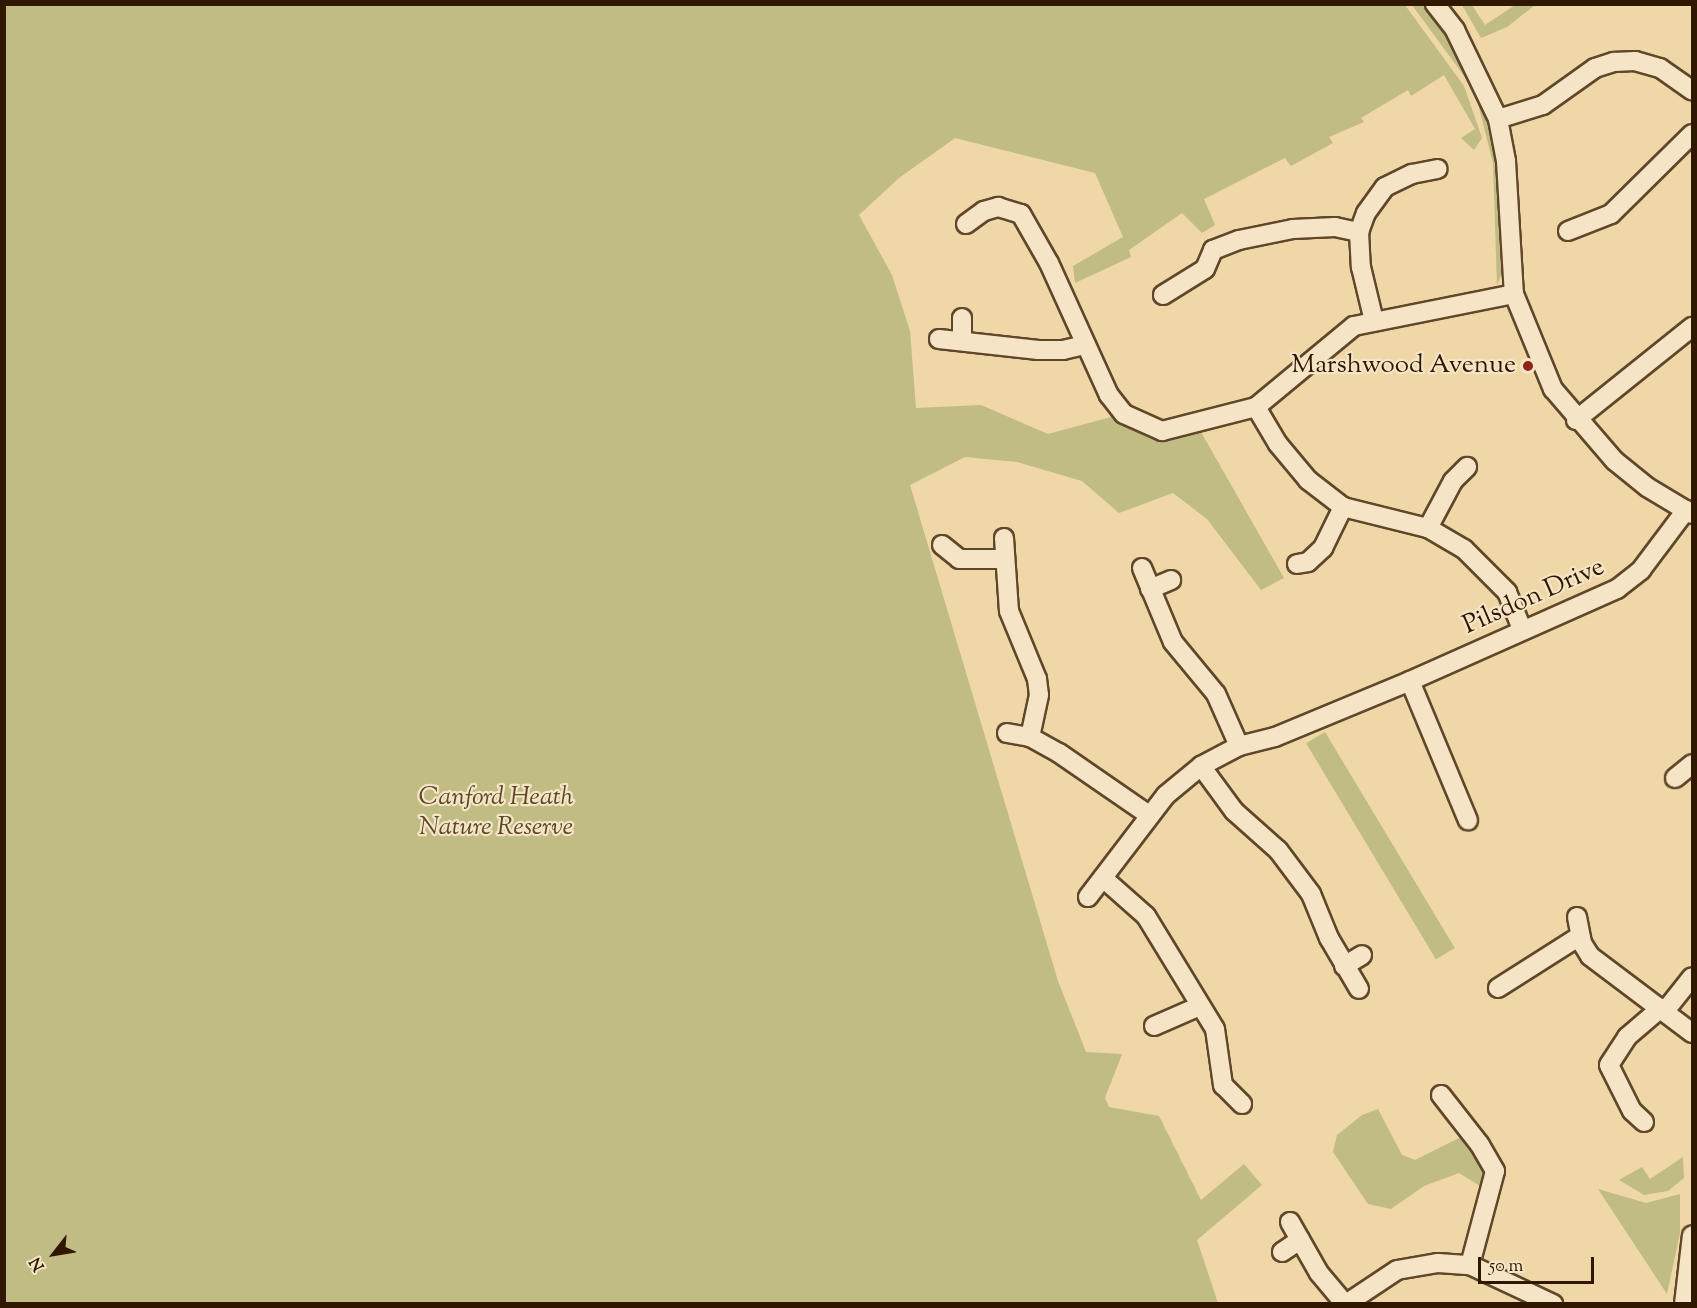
<!DOCTYPE html>
<html>
<head>
<meta charset="utf-8">
<style>
	body { margin:0 }
	#map { position:relative; width:1697px; height:1308px; overflow:hidden; background:#efd7a7; font-family:"Sorts Mill Goudy",serif }
	div>[style] { position:absolute }
	.green>* { inset:0; background:#c0bc83; transform-origin:0 0 }
	.roads { filter:drop-shadow(2px 0 #60472a) drop-shadow(-2px 0 #60472a) drop-shadow(0 2px #60472a) drop-shadow(0 -2px #60472a) }
	.street>* { height:18px; margin:-9px; padding:0 9px; transform-origin:9px; border-radius:9px; background:#f5e5c6 }
	.dots>* { width:16px; height:16px; translate:-50% -50%; box-sizing:border-box; border:3px solid #f5e5c6; border-radius:50% }
	span { translate:-50% -50%; white-space:nowrap; text-align:center; line-height:1.15; -webkit-text-stroke:4.5px #f5e5c6; paint-order:stroke }
	.poi-label { font-size:26px; color:#301700 }
	.right { translate:-100% -50%; text-align:right }
	.street-label { font-size:26px; color:#301700 }
	.park-label { font-size:26px; color:#5b4927; font-style:italic }
	.frame { position:absolute; inset:0; border:6px solid #301700; pointer-events:none }
	.north { position:absolute; left:24px; top:1224px; width:60px; height:60px; -webkit-text-stroke:4px #f5e5c6; paint-order:stroke; rotate:239deg; font-size:16px; font-weight:700; line-height:24px; text-align:center; color:#301700 }
	.north::after { content:''; display:block; margin:auto; width:21px; height:27px; background:#301700; clip-path:polygon(50% 0,100% 100%,50% 72%,0 100%) }
	.scale { position:absolute; left:1478px; top:1257px; width:116px; height:27px; box-sizing:border-box; border:3px solid #301700; border-top:0; padding-left:8px; font-size:18px; line-height:21px; white-space:nowrap; color:#301700; -webkit-text-stroke:4px #f5e5c6; paint-order:stroke }
</style>
</head>
<body>
<div id="map">
	<div class="green">
		<div style="clip-path:polygon(5px 5px,1405px 5px,1464px 86px,1482px 138px,1474px 150px,1461px 138px,1475px 129px,1444px 75px,1411px 96px,1408px 90px,1361px 118px,1364px 122px,1329px 137px,1333px 143px,1291px 166px,1285px 158px,1204px 199px,1215px 225px,1202px 233px,1182px 213px,1129px 250px,1131px 257px,1075px 283px,1073px 266px,1123px 237px,1095px 173px,955px 138px,899px 178px,859px 215px,892px 275px,910px 331px,916px 408px,981px 405px,1048px 434px,1115px 416px,1159px 439px,1201px 432px,1284px 578px,1261px 590px,1207px 519px,1173px 493px,1119px 513px,1082px 481px,1017px 462px,965px 457px,910px 485px,1058px 981px,1086px 1052px,1122px 1054px,1105px 1098px,1109px 1107px,1159px 1116px,1201px 1200px,1244px 1164px,1262px 1185px,1197px 1240px,1218px 1303px,5px 1304px)"></div>
		<div style="clip-path:polygon(1412px 5px,1424px 5px,1445px 33px,1473px 81px,1487px 117px,1497px 162px,1502px 272px,1497px 286px,1493px 163px,1477px 100px,1470px 84px)"></div>
		<div style="clip-path:polygon(1462px 5px,1472px 5px,1485px 25px,1515px 5px,1535px 5px,1507px 27px,1481px 38px)"></div>
		<div style="left:1325px;top:732px;width:252px;height:22px;rotate:59deg"></div>
		<div style="clip-path:polygon(1378px 1109px,1402px 1155px,1415px 1160px,1467px 1134px,1489px 1175px,1485px 1189px,1459px 1173px,1424px 1186px,1391px 1209px,1368px 1204px,1333px 1152px,1337px 1135px,1362px 1115px)"></div>
		<div style="clip-path:polygon(1683px 1157px,1684px 1178px,1668px 1191px,1644px 1195px,1619px 1180px,1642px 1167px,1650px 1179px)"></div>
		<div style="clip-path:polygon(1598px 1189px,1646px 1203px,1680px 1194px,1680px 1233px,1667px 1294px)"></div>
	</div>
	<div class="roads">
		<div class="street">
			<div style="left:1435px;top:4px;width:33px;rotate:52deg"></div>
			<div style="left:1455px;top:30px;width:99px;rotate:64.2deg"></div>
			<div style="left:1498px;top:119px;width:43px;rotate:79.2deg"></div>
			<div style="left:1506px;top:161px;width:133px;rotate:86.6deg"></div>
			<div style="left:1514px;top:294px;width:103px;rotate:67.7deg"></div>
			<div style="left:1553px;top:389px;width:95px;rotate:49.3deg"></div>
			<div style="left:1615px;top:461px;width:41px;rotate:39.1deg"></div>
			<div style="left:1647px;top:487px;width:52px;rotate:31deg"></div>
			<div style="left:1498px;top:119px;width:47px;rotate:-17.3deg"></div>
			<div style="left:1543px;top:105px;width:64px;rotate:-35.4deg"></div>
			<div style="left:1595px;top:68px;width:20px;rotate:-18deg"></div>
			<div style="left:1614px;top:62px;width:21px;rotate:-3deg"></div>
			<div style="left:1635px;top:61px;width:26px;rotate:16deg"></div>
			<div style="left:1660px;top:68px;width:39px;rotate:35deg"></div>
			<div style="left:966px;top:224px;width:22px;rotate:-36deg"></div>
			<div style="left:984px;top:211px;width:15px;rotate:-16deg"></div>
			<div style="left:998px;top:207px;width:24px;rotate:17deg"></div>
			<div style="left:1021px;top:214px;width:56px;rotate:60.3deg"></div>
			<div style="left:1049px;top:263px;width:145px;rotate:65.6deg"></div>
			<div style="left:1109px;top:395px;width:24px;rotate:52deg"></div>
			<div style="left:1124px;top:414px;width:42px;rotate:24.1deg"></div>
			<div style="left:1162px;top:431px;width:97px;rotate:-14.3deg"></div>
			<div style="left:1256px;top:407px;width:127px;rotate:-39.6deg"></div>
			<div style="left:1354px;top:326px;width:163px;rotate:-11.3deg"></div>
			<div style="left:1568px;top:231px;width:46px;rotate:-21.6deg"></div>
			<div style="left:1611px;top:214px;width:114px;rotate:-44.6deg"></div>
			<div style="left:1359px;top:232px;width:20px;rotate:-70deg"></div>
			<div style="left:1366px;top:213px;width:32px;rotate:-54deg"></div>
			<div style="left:1385px;top:187px;width:30px;rotate:-26deg"></div>
			<div style="left:1412px;top:174px;width:26px;rotate:-11deg"></div>
			<div style="left:1163px;top:295px;width:49px;rotate:-31.8deg"></div>
			<div style="left:1205px;top:269px;width:21px;rotate:-67deg"></div>
			<div style="left:1213px;top:250px;width:28px;rotate:-21deg"></div>
			<div style="left:1239px;top:240px;width:55px;rotate:-11.5deg"></div>
			<div style="left:1293px;top:229px;width:42px;rotate:-2.7deg"></div>
			<div style="left:1335px;top:227px;width:25px;rotate:12deg"></div>
			<div style="left:1359px;top:232px;width:35px;rotate:87deg"></div>
			<div style="left:1361px;top:267px;width:56px;rotate:76.5deg"></div>
			<div style="left:962px;top:318px;width:23px;rotate:90deg"></div>
			<div style="left:939px;top:339px;width:100px;rotate:6.3deg"></div>
			<div style="left:1038px;top:350px;width:25px"></div>
			<div style="left:1063px;top:350px;width:22px;rotate:-13deg"></div>
			<div style="left:1256px;top:407px;width:43px;rotate:59.3deg"></div>
			<div style="left:1278px;top:444px;width:47px;rotate:50.2deg"></div>
			<div style="left:1308px;top:480px;width:44px;rotate:37.6deg"></div>
			<div style="left:1343px;top:507px;width:88px;rotate:13.9deg"></div>
			<div style="left:1428px;top:528px;width:42px;rotate:30.3deg"></div>
			<div style="left:1464px;top:549px;width:61px;rotate:45deg"></div>
			<div style="left:1507px;top:592px;width:40px;rotate:68deg"></div>
			<div style="left:1576px;top:420px;width:149px;rotate:-38.7deg"></div>
			<div style="left:1428px;top:528px;width:53px;rotate:-62deg"></div>
			<div style="left:1453px;top:481px;width:20px;rotate:-45deg"></div>
			<div style="left:1004px;top:538px;width:73px;rotate:86.1deg"></div>
			<div style="left:1009px;top:611px;width:74px;rotate:67.6deg"></div>
			<div style="left:1037px;top:679px;width:16px;rotate:83deg"></div>
			<div style="left:1039px;top:695px;width:43px;rotate:102.1deg"></div>
			<div style="left:942px;top:545px;width:22px;rotate:39deg"></div>
			<div style="left:959px;top:559px;width:45px"></div>
			<div style="left:1297px;top:564px;width:11px;rotate:-10deg"></div>
			<div style="left:1308px;top:562px;width:21px;rotate:-43deg"></div>
			<div style="left:1323px;top:548px;width:46px;rotate:-64deg"></div>
			<div style="left:1142px;top:568px;width:80px;rotate:67.3deg"></div>
			<div style="left:1173px;top:642px;width:67px;rotate:50.4deg"></div>
			<div style="left:1216px;top:694px;width:57px;rotate:66.1deg"></div>
			<div style="left:1150px;top:589px;width:23px;rotate:-23deg"></div>
			<div style="left:1410px;top:681px;width:151px;rotate:67.4deg"></div>
			<div style="left:1007px;top:733px;width:23px;rotate:10deg"></div>
			<div style="left:1030px;top:737px;width:33px;rotate:29deg"></div>
			<div style="left:1059px;top:753px;width:109px;rotate:34.6deg"></div>
			<div style="left:1201px;top:766px;width:56px;rotate:53.7deg"></div>
			<div style="left:1234px;top:811px;width:59px;rotate:41.6deg"></div>
			<div style="left:1278px;top:850px;width:55px;rotate:53.1deg"></div>
			<div style="left:1311px;top:894px;width:48px;rotate:67.8deg"></div>
			<div style="left:1329px;top:938px;width:59px;rotate:59.5deg"></div>
			<div style="left:1675px;top:778px;width:22px;rotate:-39deg"></div>
			<div style="left:1103px;top:878px;width:57px;rotate:41.5deg"></div>
			<div style="left:1146px;top:916px;width:132px;rotate:58.6deg"></div>
			<div style="left:1215px;top:1029px;width:57px;rotate:81.9deg"></div>
			<div style="left:1223px;top:1085px;width:27px;rotate:45deg"></div>
			<div style="left:1088px;top:897px;width:128px;rotate:-52.6deg"></div>
			<div style="left:1166px;top:795px;width:45px;rotate:-39.6deg"></div>
			<div style="left:1201px;top:766px;width:43px;rotate:-27.8deg"></div>
			<div style="left:1239px;top:746px;width:37px;rotate:-14deg"></div>
			<div style="left:1275px;top:737px;width:146px;rotate:-22.5deg"></div>
			<div style="left:1410px;top:681px;width:227px;rotate:-24deg"></div>
			<div style="left:1617px;top:589px;width:31px;rotate:-38deg"></div>
			<div style="left:1641px;top:570px;width:75px;rotate:-53.1deg"></div>
			<div style="left:1577px;top:917px;width:26px;rotate:79deg"></div>
			<div style="left:1582px;top:943px;width:15px;rotate:58deg"></div>
			<div style="left:1590px;top:956px;width:128px;rotate:37deg"></div>
			<div style="left:1344px;top:966px;width:21px;rotate:-31deg"></div>
			<div style="left:1498px;top:988px;width:97px;rotate:-32.4deg"></div>
			<div style="left:1665px;top:1011px;width:43px;rotate:-51.5deg"></div>
			<div style="left:1154px;top:1026px;width:50px;rotate:-23.5deg"></div>
			<div style="left:1441px;top:1095px;width:63px;rotate:52deg"></div>
			<div style="left:1480px;top:1145px;width:30px;rotate:60deg"></div>
			<div style="left:1495px;top:1171px;width:97px;rotate:104.9deg"></div>
			<div style="left:1644px;top:1122px;width:16px;rotate:-137deg"></div>
			<div style="left:1632px;top:1111px;width:51px;rotate:-116.6deg"></div>
			<div style="left:1609px;top:1065px;width:33px;rotate:-57deg"></div>
			<div style="left:1627px;top:1037px;width:45px;rotate:-40.5deg"></div>
			<div style="left:1290px;top:1222px;width:59px;rotate:60.4deg"></div>
			<div style="left:1319px;top:1273px;width:40px;rotate:50deg"></div>
			<div style="left:1282px;top:1252px;width:22px;rotate:-34deg"></div>
			<div style="left:1346px;top:1304px;width:61px;rotate:-33.7deg"></div>
			<div style="left:1397px;top:1270px;width:42px;rotate:-9.7deg"></div>
			<div style="left:1438px;top:1263px;width:32px;rotate:4deg"></div>
			<div style="left:1470px;top:1265px;width:92px;rotate:25.2deg"></div>
			<div style="left:1684px;top:1304px;width:69px;rotate:-83.4deg"></div>
		</div>
	</div>
	<div class="dots">
		<div style="left:1528px;top:366px;background:#8f2418"></div>
	</div>
	<div class="poi-label">
		<span class="right" style="left:1516px;top:366px">Marshwood Avenue</span>
	</div>
	<div class="street-label">
		<span style="left:1534px;top:597px;rotate:-24deg">Pilsdon Drive</span>
	</div>
	<div class="park-label">
		<span style="left:496px;top:813px">Canford Heath<br>Nature Reserve</span>
	</div>
	<div class="frame"></div>
	<div class="north">N</div>
	<div class="scale">50 m</div>
</div>
</body>
</html>
